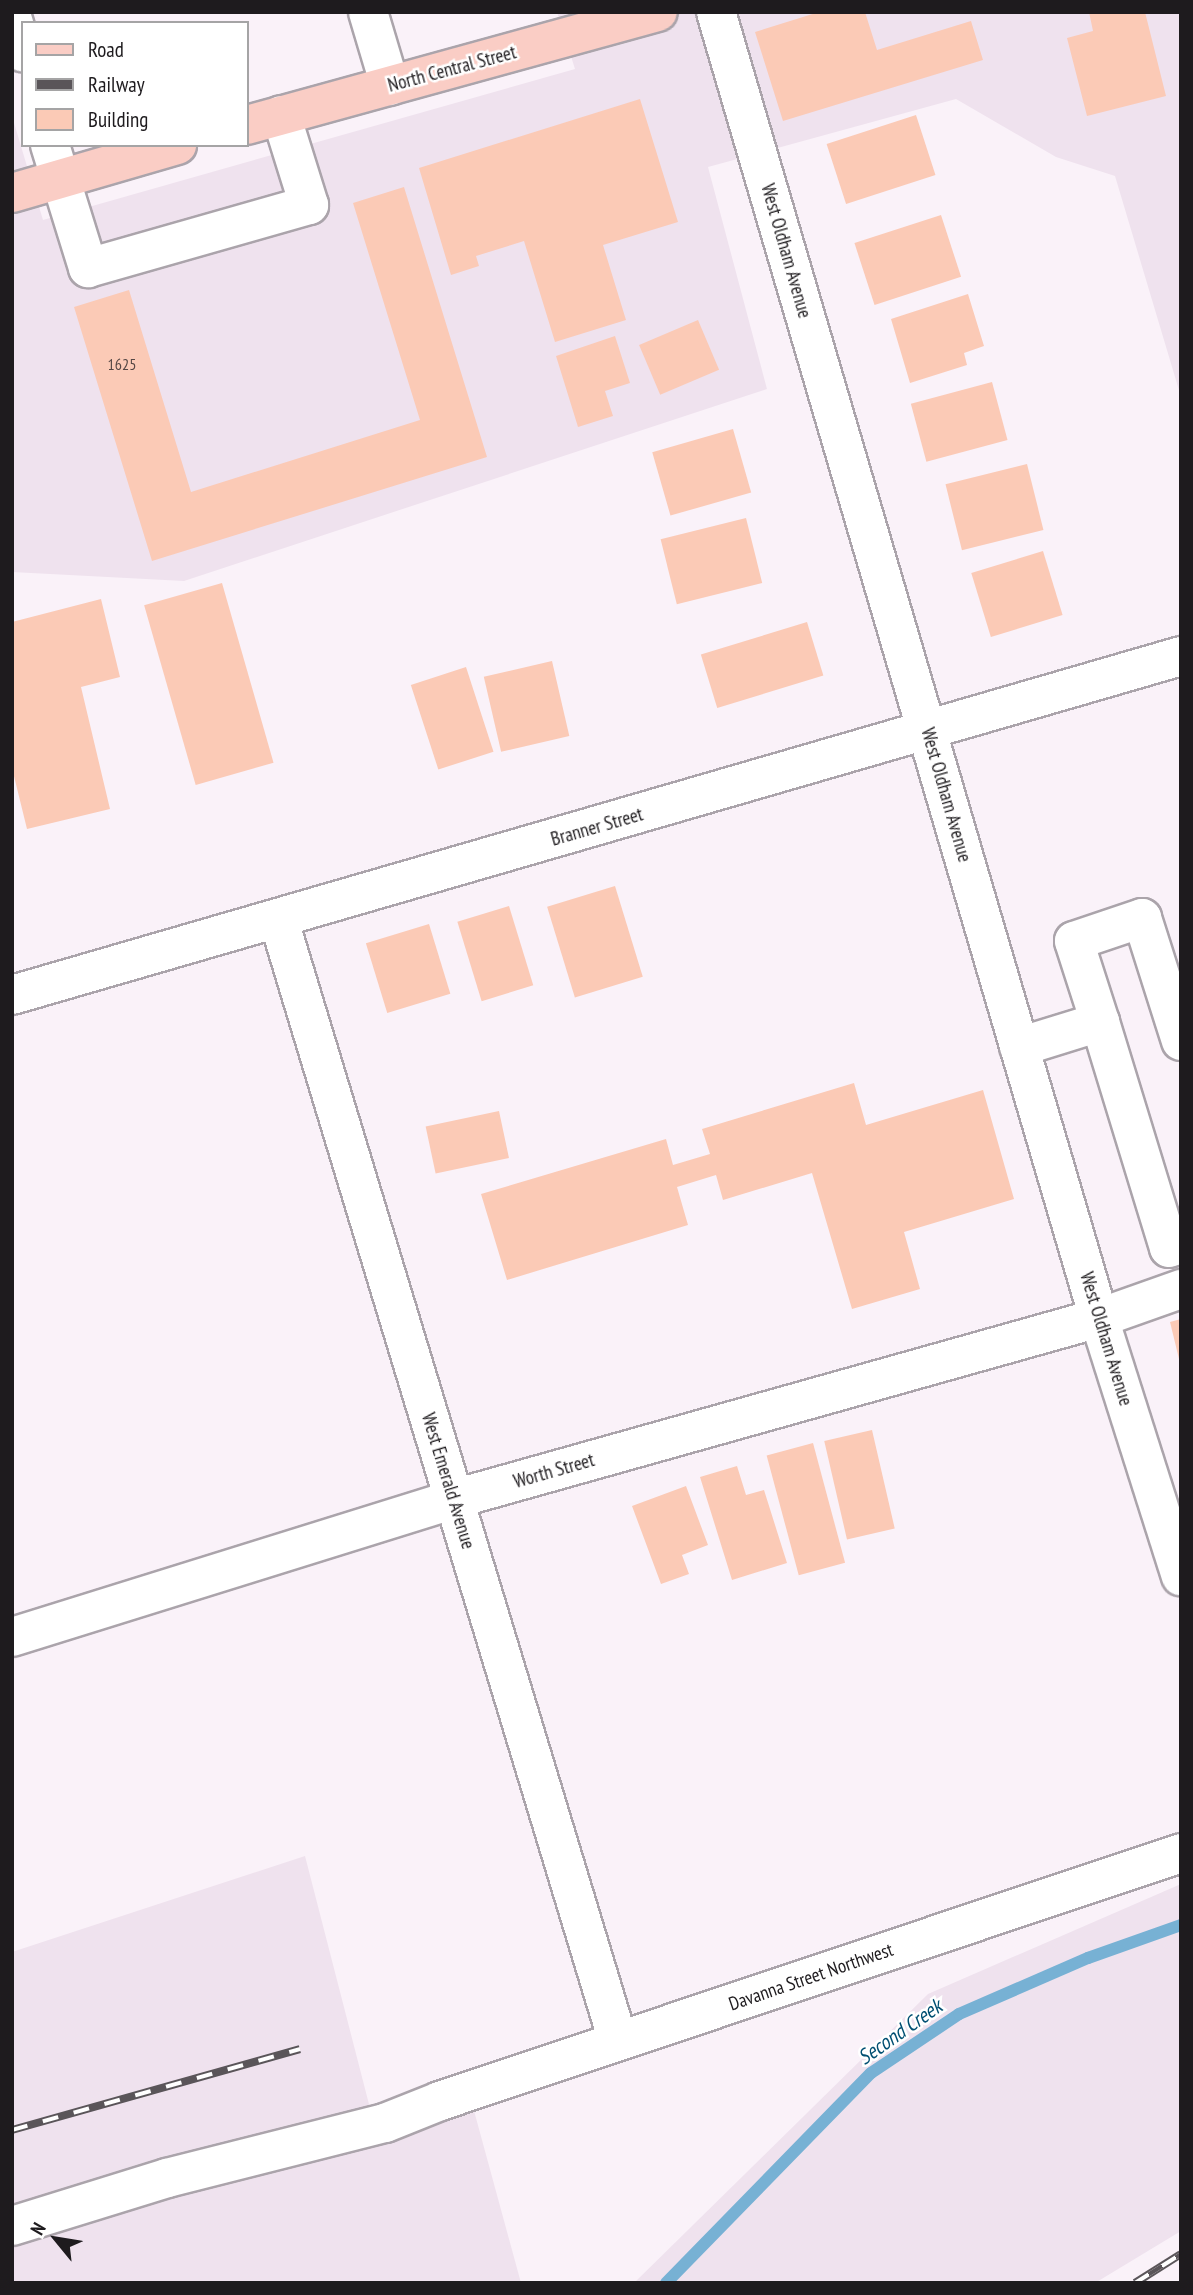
<!DOCTYPE html>
<html>
<head>
<meta charset="utf-8">
<style>
	body { margin:0 }
	#map { position:relative; width:1193px; height:2295px; overflow:hidden; background:#faf2f9; font-family:"PT Sans Narrow",sans-serif }
	div>[style] { position:absolute }
	.built>* { inset:0; background:#efe2ee }
	.stream>* { height:12px; margin:-6px; padding:0 6px; transform-origin:6px; border-radius:6px; background:#77b1d4 }
	.building>* { inset:0; background:#fbcab6; transform-origin:0 0 }
	.roads { filter:drop-shadow(2px 0 #aba4ab) drop-shadow(-2px 0 #aba4ab) drop-shadow(0 2px #aba4ab) drop-shadow(0 -2px #aba4ab) }
	.minor>* { height:38px; margin:-19px; padding:0 19px; transform-origin:19px; border-radius:19px; background:#fff }
	.major>* { height:38px; margin:-19px; padding:0 19px; transform-origin:19px; border-radius:19px; background:#facdc5 }
	.rail>* { height:8px; margin-top:-4px; transform-origin:0; background:repeating-linear-gradient(90deg,#fff 0 16px,#5a5559 0 32px); box-sizing:border-box; border-block:2px solid #5a5559 }
	span { translate:-50% -50%; white-space:nowrap; text-align:center; line-height:1.15; -webkit-text-stroke:5px #fff; paint-order:stroke }
	.number-label { font-size:16px; color:#554744 }
	.number-label span { -webkit-text-stroke-width:0 }
	.street-label { font-size:19px; color:#1e1b1e }
	.water-label { font-size:21px; color:#014f72; font-style:italic }
	.frame { position:absolute; inset:0; border:14px solid #1e1b1e; pointer-events:none }
	.legend { position:absolute; left:21px; top:21px; width:228px; height:126px; box-sizing:border-box; background:#fff; border:2px solid #a5a4a5; margin:0; padding:9px 12px; list-style:none; font-size:21px; color:#1e1b1e }
	.legend li { display:flex; align-items:center; gap:14px; height:35px }
	.legend b { width:35px; border:2px solid #a5a4a5 }
	.north { position:absolute; left:21px; top:2204px; width:70px; height:70px; -webkit-text-stroke:5px #fff; paint-order:stroke; rotate:300deg; font-size:19px; font-weight:700; line-height:28px; text-align:center; color:#1e1b1e }
	.north::after { content:''; display:block; margin:auto; width:24px; height:32px; background:#1e1b1e; clip-path:polygon(50% 0,100% 100%,50% 72%,0 100%) }
</style>
</head>
<body>
<div id="map">
	<div class="built">
		<div style="clip-path:polygon(557px 12px,1181px 12px,1181px 397px,1115px 176px,1056px 157px,956px 99px,708px 167px,767px 389px,184px 581px,12px 572px,12px 116px,43px 220px,575px 69px)"></div>
		<div style="clip-path:polygon(305px 1856px,379px 2143px,473px 2107px,521px 2283px,12px 2283px,12px 1952px)"></div>
		<div style="clip-path:polygon(1181px 1884px,1181px 2231px,1095px 2283px,634px 2283px,928px 1994px)"></div>
	</div>
	<div class="stream">
		<div style="left:666px;top:2283px;width:293px;rotate:-45.7deg"></div>
		<div style="left:871px;top:2073px;width:106px;rotate:-33.8deg"></div>
		<div style="left:959px;top:2014px;width:141px;rotate:-23.5deg"></div>
		<div style="left:1088px;top:1958px;width:99px;rotate:-19.5deg"></div>
	</div>
	<div class="building">
		<div style="clip-path:polygon(819px 12px,865px 12px,877px 50px,971px 21px,983px 60px,783px 121px,755px 32px)"></div>
		<div style="clip-path:polygon(1089px 12px,1145px 12px,1166px 96px,1087px 116px,1067px 38px,1093px 31px)"></div>
		<div style="clip-path:polygon(640px 99px,678px 222px,603px 245px,626px 320px,555px 342px,524px 241px,476px 256px,479px 266px,451px 275px,419px 168px)"></div>
		<div style="left:916px;top:115px;width:63px;height:94px;rotate:72deg"></div>
		<div style="clip-path:polygon(404px 187px,487px 457px,152px 561px,74px 307px,129px 290px,191px 492px,420px 420px,353px 203px)"></div>
		<div style="left:941px;top:215px;width:65px;height:91px;rotate:72deg"></div>
		<div style="clip-path:polygon(968px 294px,984px 346px,964px 353px,967px 365px,910px 383px,891px 319px)"></div>
		<div style="left:698px;top:320px;width:54px;height:64px;rotate:67deg"></div>
		<div style="clip-path:polygon(615px 336px,630px 383px,605px 391px,613px 416px,578px 427px,556px 356px)"></div>
		<div style="left:992px;top:382px;width:60px;height:84px;rotate:75deg"></div>
		<div style="left:733px;top:429px;width:66px;height:84px;rotate:74deg"></div>
		<div style="left:1027px;top:464px;width:68px;height:84px;rotate:76deg"></div>
		<div style="left:746px;top:518px;width:67px;height:88px;rotate:76deg"></div>
		<div style="left:1043px;top:551px;width:67px;height:75px;rotate:73deg"></div>
		<div style="left:222px;top:583px;width:187px;height:81px;rotate:74deg"></div>
		<div style="clip-path:polygon(101px 599px,120px 677px,81px 687px,110px 809px,27px 829px,12px 768px,12px 622px)"></div>
		<div style="left:807px;top:622px;width:56px;height:111px;rotate:73deg"></div>
		<div style="left:552px;top:661px;width:77px;height:70px;rotate:77deg"></div>
		<div style="left:466px;top:667px;width:89px;height:58px;rotate:72deg"></div>
		<div style="left:615px;top:886px;width:95px;height:71px;rotate:73deg"></div>
		<div style="left:509px;top:906px;width:83px;height:54px;rotate:73deg"></div>
		<div style="left:429px;top:924px;width:73px;height:66px;rotate:73deg"></div>
		<div style="clip-path:polygon(854px 1083px,866px 1125px,983px 1090px,1014px 1199px,904px 1232px,920px 1289px,852px 1309px,812px 1173px,723px 1200px,716px 1175px,677px 1187px,688px 1225px,507px 1280px,481px 1194px,666px 1139px,673px 1165px,710px 1154px,702px 1129px)"></div>
		<div style="left:499px;top:1111px;width:48px;height:75px;rotate:78deg"></div>
		<div style="clip-path:polygon(1181px 1319px,1181px 1363px,1180px 1363px,1170px 1322px)"></div>
		<div style="left:872px;top:1430px;width:101px;height:49px;rotate:77deg"></div>
		<div style="left:813px;top:1443px;width:124px;height:48px;rotate:75deg"></div>
		<div style="clip-path:polygon(737px 1466px,746px 1495px,764px 1490px,787px 1563px,732px 1580px,700px 1477px)"></div>
		<div style="clip-path:polygon(686px 1486px,708px 1545px,682px 1555px,689px 1574px,661px 1584px,632px 1506px)"></div>
	</div>
	<div class="roads">
		<div class="minor">
			<div style="left:368px;top:12px;width:77px;rotate:73.4deg"></div>
			<div style="left:716px;top:12px;width:1361px;rotate:73.66deg"></div>
			<div style="left:1099px;top:1318px;width:271px;rotate:72.4deg"></div>
			<div style="left:12px;top:17px;width:37px;rotate:73deg"></div>
			<div style="left:50px;top:145px;width:129px;rotate:72.8deg"></div>
			<div style="left:88px;top:268px;width:230px;rotate:-15.9deg"></div>
			<div style="left:309px;top:205px;width:94px;rotate:-107.3deg"></div>
			<div style="left:279px;top:921px;width:1170px;rotate:73.16deg"></div>
			<div style="left:12px;top:995px;width:1217px;rotate:-16.17deg"></div>
			<div style="left:1100px;top:1022px;width:236px;rotate:73deg"></div>
			<div style="left:1169px;top:1248px;width:13px;rotate:-18deg"></div>
			<div style="left:1019px;top:1047px;width:85px;rotate:-17.2deg"></div>
			<div style="left:1100px;top:1022px;width:85px;rotate:-107.8deg"></div>
			<div style="left:1074px;top:941px;width:72px;rotate:-18.7deg"></div>
			<div style="left:1142px;top:918px;width:129px;rotate:72.4deg"></div>
			<div style="left:12px;top:1637px;width:463px;rotate:-17.3deg"></div>
			<div style="left:454px;top:1499px;width:670px;rotate:-15.68deg"></div>
			<div style="left:1099px;top:1318px;width:87px;rotate:-19.5deg"></div>
			<div style="left:12px;top:2226px;width:162px;rotate:-17.2deg"></div>
			<div style="left:167px;top:2178px;width:225px;rotate:-14.2deg"></div>
			<div style="left:385px;top:2123px;width:59px;rotate:-21.8deg"></div>
			<div style="left:440px;top:2101px;width:781px;rotate:-18.5deg"></div>
		</div>
		<div class="major">
			<div style="left:247px;top:125px;width:426px;rotate:-15.4deg"></div>
			<div style="left:12px;top:193px;width:172px;rotate:-16.2deg"></div>
		</div>
	</div>
	<div class="rail">
		<div style="left:12px;top:2130px;width:299px;rotate:-15.7deg"></div>
		<div style="left:1135px;top:2283px;width:54px;rotate:-32.2deg"></div>
	</div>
	<div class="number-label">
		<span style="left:122px;top:364px">1625</span>
	</div>
	<div class="street-label">
		<span style="left:452px;top:69px;rotate:-15deg">North Central Street</span>
		<span style="left:786px;top:251px;rotate:74deg">West Oldham Avenue</span>
		<span style="left:946px;top:795px;rotate:74deg">West Oldham Avenue</span>
		<span style="left:597px;top:827px;rotate:-16deg">Branner Street</span>
		<span style="left:1106px;top:1339px;rotate:73deg">West Oldham Avenue</span>
		<span style="left:554px;top:1471px;rotate:-16deg">Worth Street</span>
		<span style="left:448px;top:1481px;rotate:73deg">West Emerald Avenue</span>
		<span style="left:811px;top:1977px;rotate:-19deg">Davanna Street Northwest</span>
	</div>
	<div class="water-label">
		<span style="left:900px;top:2032px;rotate:-35deg">Second Creek</span>
	</div>
	<div class="frame"></div>
	<ul class="legend">
	<li><b style="height:9px;background:#facdc5"></b>Road</li>
	<li><b style="height:9px;background:#5a5559"></b>Railway</li>
	<li><b style="height:19px;background:#fbcab6"></b>Building</li>
	</ul>
	<div class="north">N</div>
</div>
</body>
</html>
